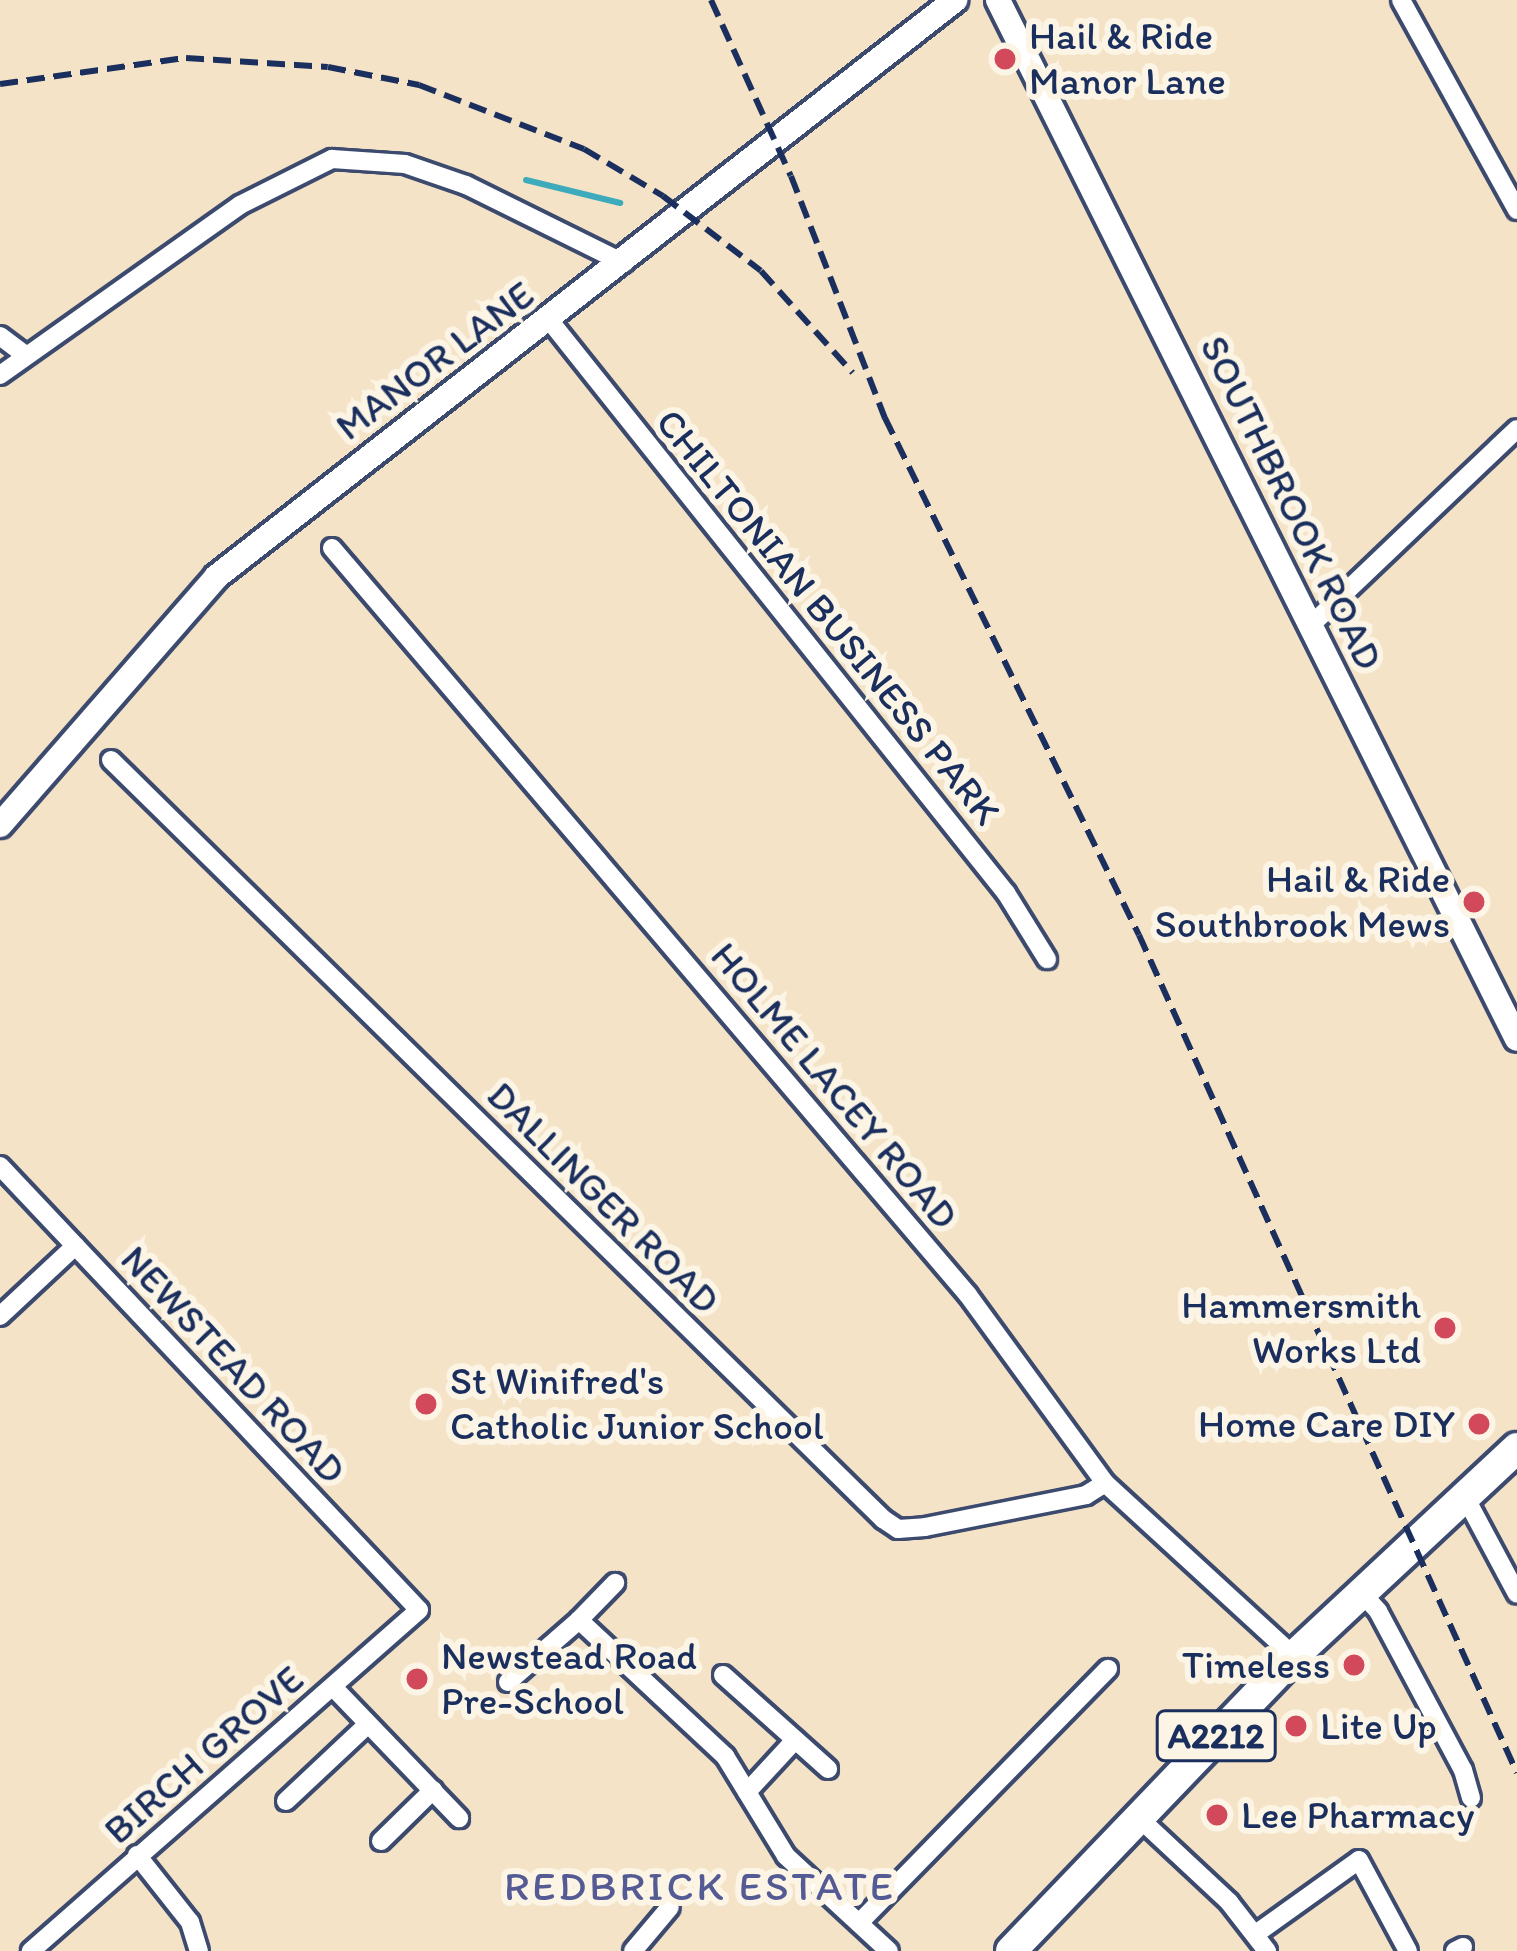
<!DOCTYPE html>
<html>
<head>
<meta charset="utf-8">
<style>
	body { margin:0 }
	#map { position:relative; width:1517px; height:1951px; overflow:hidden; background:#f4e3c7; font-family:Itim,sans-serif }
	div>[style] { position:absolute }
	.stream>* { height:6px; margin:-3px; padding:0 3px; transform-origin:3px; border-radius:3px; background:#3dabbc }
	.roads { filter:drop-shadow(3px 0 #3c4a6e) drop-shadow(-3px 0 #3c4a6e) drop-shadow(0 3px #3c4a6e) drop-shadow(0 -3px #3c4a6e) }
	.minor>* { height:18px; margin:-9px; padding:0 9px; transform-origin:9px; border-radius:9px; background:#fff }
	.tertiary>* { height:24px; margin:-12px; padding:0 12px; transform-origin:12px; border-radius:12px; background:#fff }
	.primary>* { height:30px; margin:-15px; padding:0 15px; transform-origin:15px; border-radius:15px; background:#fff }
	.rail>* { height:6px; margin-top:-3px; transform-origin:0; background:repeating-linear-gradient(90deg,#1b2f5e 0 18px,transparent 0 27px) }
	.dots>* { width:33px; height:33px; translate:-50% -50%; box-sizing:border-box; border:6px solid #fcf5e5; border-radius:50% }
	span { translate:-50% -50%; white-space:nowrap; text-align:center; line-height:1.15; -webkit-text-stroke:12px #fcf5e5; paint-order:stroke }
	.shield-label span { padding:3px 9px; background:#fcf5e5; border:3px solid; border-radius:9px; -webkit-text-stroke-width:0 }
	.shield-label { font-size:36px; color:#1b2f5e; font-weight:700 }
	.poi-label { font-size:39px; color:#1b2f5e }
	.left { translate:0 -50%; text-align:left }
	.right { translate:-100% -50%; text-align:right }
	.street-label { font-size:39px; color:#1b2f5e }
	.neighbourhood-label { font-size:42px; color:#545b94; letter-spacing:3px }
</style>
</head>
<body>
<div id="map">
	<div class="stream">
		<div style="left:526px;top:180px;width:97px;rotate:13.7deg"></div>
	</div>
	<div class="roads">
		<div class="minor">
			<div style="left:1401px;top:0;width:240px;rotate:61.1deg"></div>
			<div style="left:550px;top:321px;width:732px;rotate:51.44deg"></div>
			<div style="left:1006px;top:893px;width:78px;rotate:58.2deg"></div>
			<div style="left:0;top:336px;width:30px;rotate:37deg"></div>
			<div style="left:0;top:375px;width:294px;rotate:-35.3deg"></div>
			<div style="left:240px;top:205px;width:103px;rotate:-26.6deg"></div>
			<div style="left:332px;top:159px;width:73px;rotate:3.9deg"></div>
			<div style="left:405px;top:164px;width:65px;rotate:19deg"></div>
			<div style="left:466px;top:185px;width:176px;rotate:26.3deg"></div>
			<div style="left:332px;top:548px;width:981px;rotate:49.59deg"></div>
			<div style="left:968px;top:1295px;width:233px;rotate:53.9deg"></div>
			<div style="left:1105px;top:1483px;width:256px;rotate:42.5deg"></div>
			<div style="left:1311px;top:625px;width:284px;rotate:-43.6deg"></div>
			<div style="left:111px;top:760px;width:1083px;rotate:44.51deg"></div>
			<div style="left:883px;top:1519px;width:18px;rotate:34deg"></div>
			<div style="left:898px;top:1529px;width:27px;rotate:-4deg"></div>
			<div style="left:925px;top:1527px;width:164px;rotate:-11.2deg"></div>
			<div style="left:1086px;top:1495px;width:22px;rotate:-32deg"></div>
			<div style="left:0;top:1166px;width:610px;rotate:46.66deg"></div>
			<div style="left:419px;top:1610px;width:517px;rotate:138.69deg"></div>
			<div style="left:0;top:1316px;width:103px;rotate:-43deg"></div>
			<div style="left:1464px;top:1495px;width:112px;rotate:61.8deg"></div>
			<div style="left:1360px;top:1591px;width:27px;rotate:48deg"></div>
			<div style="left:1378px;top:1611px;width:180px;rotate:61.9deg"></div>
			<div style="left:1463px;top:1770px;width:29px;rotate:74deg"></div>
			<div style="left:579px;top:1620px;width:52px;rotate:-45.8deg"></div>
			<div style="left:723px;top:1675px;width:141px;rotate:41.8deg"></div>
			<div style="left:508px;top:1682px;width:94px;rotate:-41.1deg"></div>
			<div style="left:579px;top:1620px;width:200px;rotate:43deg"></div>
			<div style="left:725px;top:1756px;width:117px;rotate:58.6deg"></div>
			<div style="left:786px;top:1856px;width:140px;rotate:42.7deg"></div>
			<div style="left:333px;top:1687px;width:182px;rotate:46.1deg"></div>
			<div style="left:747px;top:1792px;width:71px;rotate:-47.3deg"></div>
			<div style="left:286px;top:1801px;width:112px;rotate:-43.2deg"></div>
			<div style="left:1138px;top:1817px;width:125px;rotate:43deg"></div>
			<div style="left:1229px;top:1902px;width:62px;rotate:52.2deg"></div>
			<div style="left:381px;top:1841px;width:73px;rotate:-44.4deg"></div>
			<div style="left:137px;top:1855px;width:85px;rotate:51.7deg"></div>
			<div style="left:190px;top:1922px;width:30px;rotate:73deg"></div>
			<div style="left:859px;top:1923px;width:356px;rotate:-45.6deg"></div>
			<div style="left:1257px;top:1933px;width:125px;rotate:-35.6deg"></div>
			<div style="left:1359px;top:1860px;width:103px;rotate:61.7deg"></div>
			<div style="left:633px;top:1951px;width:57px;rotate:-49.9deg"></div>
			<div style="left:1455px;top:1951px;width:9px;rotate:-27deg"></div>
		</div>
		<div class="tertiary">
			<div style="left:998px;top:0;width:1161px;rotate:63.46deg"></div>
			<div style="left:0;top:825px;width:329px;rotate:-48.9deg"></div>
			<div style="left:216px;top:577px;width:938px;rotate:-37.98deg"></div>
		</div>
		<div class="primary">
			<div style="left:1011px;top:1951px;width:409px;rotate:-46.2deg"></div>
			<div style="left:1294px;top:1656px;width:305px;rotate:-43deg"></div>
		</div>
	</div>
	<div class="rail">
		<div style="left:711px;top:0;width:193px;rotate:65.6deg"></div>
		<div style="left:791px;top:176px;width:260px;rotate:68.8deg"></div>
		<div style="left:885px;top:418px;width:576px;rotate:63.84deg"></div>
		<div style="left:1139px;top:935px;width:919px;rotate:65.72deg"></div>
		<div style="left:0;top:84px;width:188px;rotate:-8deg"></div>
		<div style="left:186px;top:58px;width:142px;rotate:3.6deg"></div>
		<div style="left:328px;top:67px;width:93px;rotate:11.2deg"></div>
		<div style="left:419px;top:85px;width:177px;rotate:21.2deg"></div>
		<div style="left:584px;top:149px;width:92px;rotate:30.7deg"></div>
		<div style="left:663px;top:196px;width:123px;rotate:37.4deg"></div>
		<div style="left:761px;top:271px;width:137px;rotate:48deg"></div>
	</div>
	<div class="dots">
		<div style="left:1005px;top:59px;background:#d1495b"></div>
		<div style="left:1474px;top:902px;background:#d1495b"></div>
		<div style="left:1445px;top:1328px;background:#d1495b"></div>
		<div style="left:426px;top:1404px;background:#d1495b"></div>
		<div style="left:1479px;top:1424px;background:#d1495b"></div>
		<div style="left:1354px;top:1665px;background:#d1495b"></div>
		<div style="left:417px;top:1679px;background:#d1495b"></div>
		<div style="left:1296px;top:1726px;background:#d1495b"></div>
		<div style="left:1217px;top:1815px;background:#d1495b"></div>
	</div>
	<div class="shield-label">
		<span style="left:1216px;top:1736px">A2212</span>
	</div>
	<div class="poi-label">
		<span class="left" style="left:1029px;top:59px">Hail &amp; Ride<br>Manor Lane</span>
		<span class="right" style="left:1450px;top:902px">Hail &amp; Ride<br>Southbrook Mews</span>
		<span class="right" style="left:1421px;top:1328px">Hammersmith<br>Works Ltd</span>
		<span class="left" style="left:450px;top:1404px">St Winifred's<br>Catholic Junior School</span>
		<span class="right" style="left:1455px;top:1424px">Home Care DIY</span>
		<span class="left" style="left:441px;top:1679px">Newstead Road<br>Pre-School</span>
		<span class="right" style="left:1330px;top:1665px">Timeless</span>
		<span class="left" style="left:1320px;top:1726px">Lite Up</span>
		<span class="left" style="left:1241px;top:1815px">Lee Pharmacy</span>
	</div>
	<div class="street-label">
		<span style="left:435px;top:361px;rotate:-37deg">MANOR LANE</span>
		<span style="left:1291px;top:503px;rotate:64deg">SOUTHBROOK ROAD</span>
		<span style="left:828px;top:617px;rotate:51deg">CHILTONIAN BUSINESS PARK</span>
		<span style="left:834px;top:1086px;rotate:50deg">HOLME LACEY ROAD</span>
		<span style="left:603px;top:1198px;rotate:45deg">DALLINGER ROAD</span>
		<span style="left:233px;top:1365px;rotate:47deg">NEWSTEAD ROAD</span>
		<span style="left:204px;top:1755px;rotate:-41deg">BIRCH GROVE</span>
	</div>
	<div class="neighbourhood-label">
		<span style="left:700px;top:1886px">REDBRICK ESTATE</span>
	</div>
</div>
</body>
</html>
